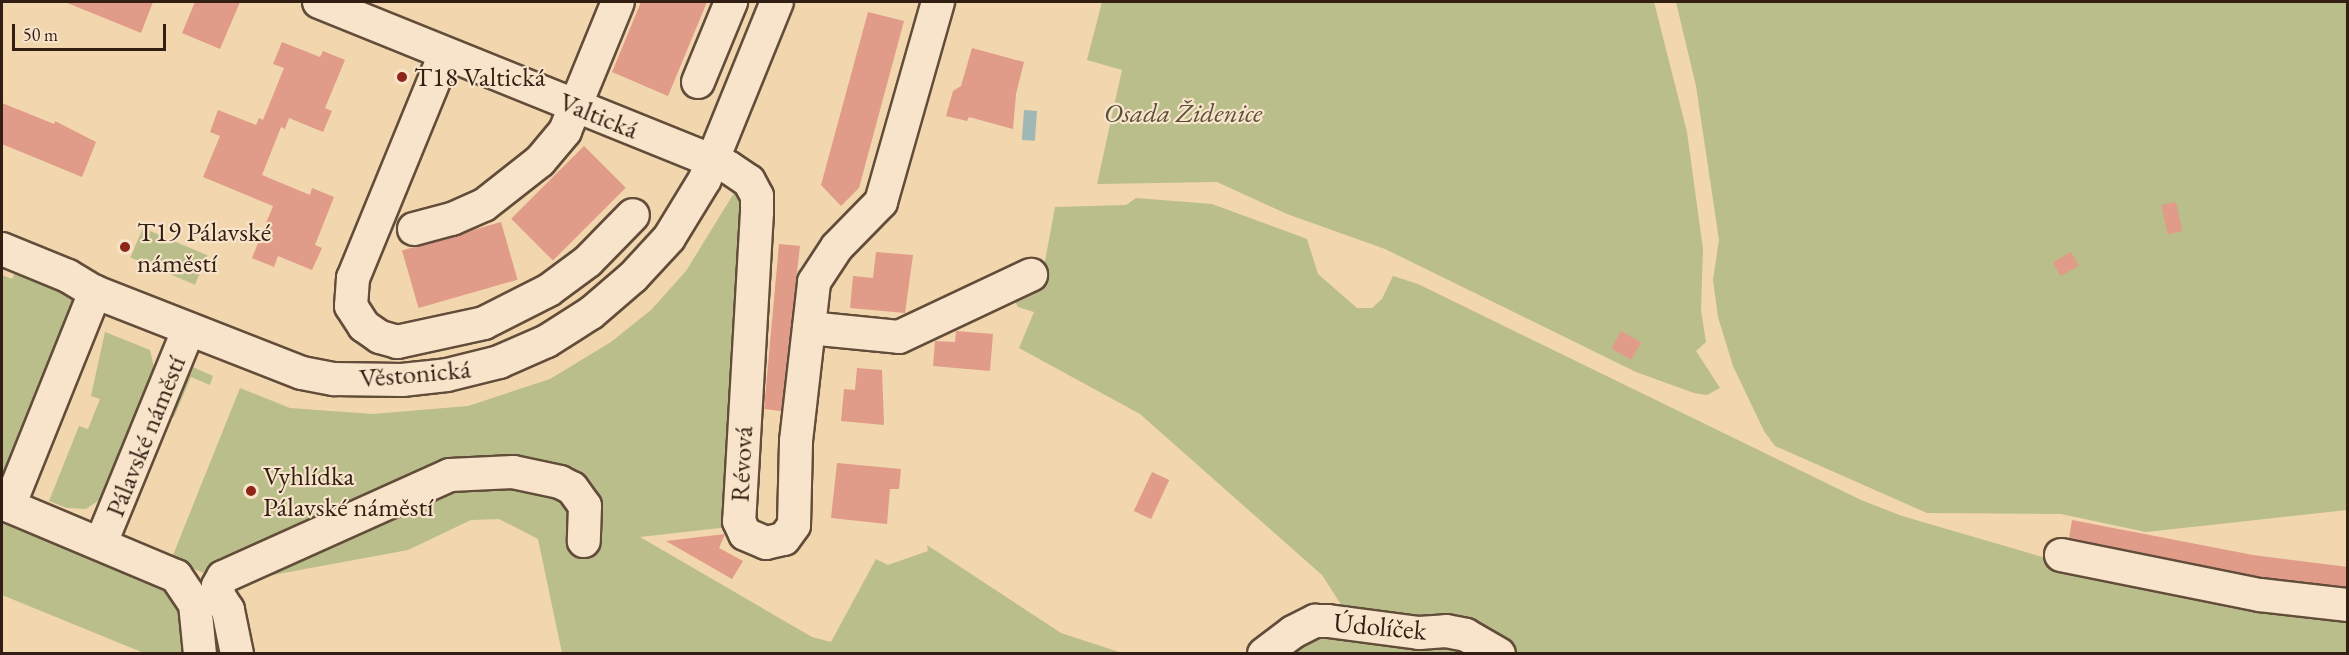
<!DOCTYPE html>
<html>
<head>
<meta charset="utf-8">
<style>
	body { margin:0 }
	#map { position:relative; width:2349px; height:655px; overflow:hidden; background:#f2d6ad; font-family:"EB Garamond",serif }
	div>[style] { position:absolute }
	.green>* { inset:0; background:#b9be8a; transform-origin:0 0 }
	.water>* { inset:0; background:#9fb7b5; transform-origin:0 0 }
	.building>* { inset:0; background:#e09b89; transform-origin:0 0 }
	.roads { filter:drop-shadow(2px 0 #624c3a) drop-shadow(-2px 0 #624c3a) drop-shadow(0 2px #624c3a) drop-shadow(0 -2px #624c3a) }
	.minor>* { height:32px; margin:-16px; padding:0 16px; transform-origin:16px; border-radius:16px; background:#f7e4ca }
	.dots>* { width:16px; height:16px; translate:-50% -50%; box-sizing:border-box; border:3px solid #f7e4ca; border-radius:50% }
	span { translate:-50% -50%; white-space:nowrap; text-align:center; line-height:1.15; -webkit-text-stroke:4.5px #f7e4ca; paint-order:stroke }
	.poi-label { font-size:27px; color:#321e13 }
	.left { translate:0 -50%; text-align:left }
	.park-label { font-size:27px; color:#5a4e37; font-style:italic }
	.street-label { font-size:27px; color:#321e13 }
	.frame { position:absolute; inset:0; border:3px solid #321e13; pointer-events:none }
	.scale { position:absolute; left:12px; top:24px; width:154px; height:27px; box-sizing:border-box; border:3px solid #321e13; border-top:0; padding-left:8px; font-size:18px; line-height:21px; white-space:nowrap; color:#321e13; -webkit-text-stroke:4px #f7e4ca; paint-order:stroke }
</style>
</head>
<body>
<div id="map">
	<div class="green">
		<div style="clip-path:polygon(1102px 2px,1654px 2px,1687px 132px,1703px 249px,1701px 310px,1706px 342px,1696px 351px,1720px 388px,1707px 395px,1694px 393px,1636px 372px,1385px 249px,1287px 214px,1217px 182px,1097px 184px,1122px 70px,1087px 60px)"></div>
		<div style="clip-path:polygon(1676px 2px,2347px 2px,2347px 510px,2146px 532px,2061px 514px,1927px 513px,1775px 446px,1764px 431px,1733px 366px,1718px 317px,1713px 280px,1719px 240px,1696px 86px)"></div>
		<div style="clip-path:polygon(739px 185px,751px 196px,729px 527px,640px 537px,812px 637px,831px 642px,876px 559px,888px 565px,928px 551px,927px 545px,1061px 633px,1122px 653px,562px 653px,538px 539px,499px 519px,471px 520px,408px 550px,229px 583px,171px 560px,240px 388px,290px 408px,373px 414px,468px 406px,550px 379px,611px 342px,651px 310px,686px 271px)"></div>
		<div style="clip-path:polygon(1136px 198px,1212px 204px,1307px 239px,1318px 274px,1357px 308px,1372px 308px,1382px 299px,1393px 276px,1418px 284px,1861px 500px,1902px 516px,2077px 567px,2347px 612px,2347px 653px,1276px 653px,1344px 609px,1322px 575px,1140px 414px,1019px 348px,1034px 312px,1018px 307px,1012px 296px,1041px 283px,1055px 207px,1126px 205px)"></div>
		<div style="left:143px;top:228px;width:70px;height:32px;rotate:23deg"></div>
		<div style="clip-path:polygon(19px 264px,73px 296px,76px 308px,2px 483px,2px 275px,12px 279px)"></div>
		<div style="clip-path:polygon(105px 332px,150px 350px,154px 367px,102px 498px,86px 509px,67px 508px,49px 501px,79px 426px,88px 429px,100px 399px,91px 396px)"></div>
		<div style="clip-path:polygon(193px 367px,213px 376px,210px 385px,191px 377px,174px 417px,168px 415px,187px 369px)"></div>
		<div style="clip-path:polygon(2px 523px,169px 592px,179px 603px,190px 653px,144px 653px,2px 595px)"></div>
	</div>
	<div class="water">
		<div style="left:1024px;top:110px;width:13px;height:30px;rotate:4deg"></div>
	</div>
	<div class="building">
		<div style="clip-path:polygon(65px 2px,153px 2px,141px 33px)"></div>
		<div style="clip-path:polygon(195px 2px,240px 2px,220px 49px,182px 33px)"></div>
		<div style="clip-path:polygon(641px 2px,707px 2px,668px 96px,612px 72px)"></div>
		<div style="clip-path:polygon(868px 12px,904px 21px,859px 188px,841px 206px,821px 185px)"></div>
		<div style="clip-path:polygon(282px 42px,320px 57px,323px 51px,345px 60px,325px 108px,332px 111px,323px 132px,289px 118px,285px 129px,281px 127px,262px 175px,310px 195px,312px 188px,334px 197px,315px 245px,322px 248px,312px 270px,278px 256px,274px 267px,252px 258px,273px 206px,203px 177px,220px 136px,210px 132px,218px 110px,256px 125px,259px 118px,263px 120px,284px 68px,273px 64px)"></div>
		<div style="clip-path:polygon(972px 48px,1024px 62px,1016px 94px,1013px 129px,969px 117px,967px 121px,946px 116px,953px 91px,961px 86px)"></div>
		<div style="clip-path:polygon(2px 103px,54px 124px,55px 121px,96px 142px,82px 177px,2px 144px)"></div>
		<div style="left:584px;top:146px;width:59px;height:103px;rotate:45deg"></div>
		<div style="left:2176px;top:202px;width:30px;height:15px;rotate:78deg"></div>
		<div style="left:501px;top:222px;width:60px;height:103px;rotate:74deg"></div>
		<div style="clip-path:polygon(779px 244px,800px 246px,781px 411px,764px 409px)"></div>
		<div style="clip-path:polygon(876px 252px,913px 255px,905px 313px,850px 308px,853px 276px,873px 278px)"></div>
		<div style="left:2071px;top:252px;width:16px;height:21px;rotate:60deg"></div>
		<div style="clip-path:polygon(956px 331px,993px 334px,990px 371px,933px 366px,935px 341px,955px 342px)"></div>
		<div style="left:1621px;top:331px;width:23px;height:20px;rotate:29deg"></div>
		<div style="clip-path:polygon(857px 368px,882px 370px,884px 425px,841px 421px,844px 389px,855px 390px)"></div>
		<div style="clip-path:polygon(837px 463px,901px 469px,899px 489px,890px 489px,887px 524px,831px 518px)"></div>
		<div style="left:1152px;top:472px;width:19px;height:43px;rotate:25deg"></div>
		<div style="clip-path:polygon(2072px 520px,2253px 555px,2348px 567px,2348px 587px,2260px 577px,2069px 538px)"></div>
		<div style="clip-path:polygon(725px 534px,719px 548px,743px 561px,732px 579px,666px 541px)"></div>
	</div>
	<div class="roads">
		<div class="minor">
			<div style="left:319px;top:2px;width:441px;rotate:22deg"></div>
			<div style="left:728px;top:167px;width:25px;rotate:34deg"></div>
			<div style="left:749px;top:181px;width:17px;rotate:62deg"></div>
			<div style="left:757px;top:196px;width:16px;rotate:90deg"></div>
			<div style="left:757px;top:212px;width:310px;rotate:93.3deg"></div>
			<div style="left:739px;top:521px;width:14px;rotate:65deg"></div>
			<div style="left:745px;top:534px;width:23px;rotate:23deg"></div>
			<div style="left:766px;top:543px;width:18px;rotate:-13deg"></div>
			<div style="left:784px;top:539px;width:17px;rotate:-54deg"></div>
			<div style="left:794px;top:525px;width:84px;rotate:-88.6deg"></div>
			<div style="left:796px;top:441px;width:160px;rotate:-83.5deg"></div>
			<div style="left:814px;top:282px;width:42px;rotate:-56.7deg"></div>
			<div style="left:837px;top:247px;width:63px;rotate:-45.6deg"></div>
			<div style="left:881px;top:202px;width:208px;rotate:-74.1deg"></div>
			<div style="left:445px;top:54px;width:242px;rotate:112.3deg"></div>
			<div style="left:353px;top:278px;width:28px;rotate:94deg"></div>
			<div style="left:351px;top:306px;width:24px;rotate:57deg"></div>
			<div style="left:364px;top:326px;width:19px;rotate:35deg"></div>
			<div style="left:380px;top:337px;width:18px;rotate:16deg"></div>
			<div style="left:397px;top:342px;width:89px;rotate:-12.3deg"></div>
			<div style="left:484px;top:323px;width:73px;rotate:-26.9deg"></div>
			<div style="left:549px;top:290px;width:49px;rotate:-36.6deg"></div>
			<div style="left:588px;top:261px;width:64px;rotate:-45.6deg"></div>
			<div style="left:698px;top:82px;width:87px;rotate:-67.6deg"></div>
			<div style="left:414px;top:229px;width:39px;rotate:-15deg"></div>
			<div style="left:452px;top:219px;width:35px;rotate:-24deg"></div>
			<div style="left:484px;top:205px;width:71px;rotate:-38.2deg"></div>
			<div style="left:540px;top:161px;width:39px;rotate:-50deg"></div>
			<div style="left:565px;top:131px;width:139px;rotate:-67.7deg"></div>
			<div style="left:2px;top:249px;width:71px;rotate:22.2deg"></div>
			<div style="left:68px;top:276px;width:31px;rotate:31deg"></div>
			<div style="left:95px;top:292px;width:222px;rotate:21.4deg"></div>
			<div style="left:302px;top:373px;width:33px;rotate:11deg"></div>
			<div style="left:334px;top:379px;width:68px;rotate:0.8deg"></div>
			<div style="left:402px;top:380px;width:45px;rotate:-6.3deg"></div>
			<div style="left:447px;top:375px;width:54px;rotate:-14deg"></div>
			<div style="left:499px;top:362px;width:52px;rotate:-23.6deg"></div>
			<div style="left:547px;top:341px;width:52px;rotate:-32.5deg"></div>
			<div style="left:591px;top:313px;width:55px;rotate:-40.6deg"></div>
			<div style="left:633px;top:277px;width:53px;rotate:-47.3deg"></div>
			<div style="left:669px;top:238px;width:69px;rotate:-58.6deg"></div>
			<div style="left:705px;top:179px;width:191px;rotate:-67.9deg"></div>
			<div style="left:809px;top:328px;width:90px;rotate:5.7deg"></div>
			<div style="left:899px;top:337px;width:146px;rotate:-25.2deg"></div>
			<div style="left:2px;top:503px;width:189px;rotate:22.8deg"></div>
			<div style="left:176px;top:576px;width:34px;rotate:56deg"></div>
			<div style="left:195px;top:604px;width:50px;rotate:84.3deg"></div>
			<div style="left:9px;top:506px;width:231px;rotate:-68.1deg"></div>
			<div style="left:101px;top:543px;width:229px;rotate:-67.7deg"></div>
			<div style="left:2061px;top:555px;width:203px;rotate:11.4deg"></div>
			<div style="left:2260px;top:595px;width:89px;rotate:6.5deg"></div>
			<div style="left:237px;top:654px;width:45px;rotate:-101.6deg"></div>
			<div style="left:228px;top:610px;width:17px;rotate:-123deg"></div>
			<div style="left:219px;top:596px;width:10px;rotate:-96deg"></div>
			<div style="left:218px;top:586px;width:10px;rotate:-61deg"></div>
			<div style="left:223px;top:577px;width:249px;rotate:-24.2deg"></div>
			<div style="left:450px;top:475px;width:63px;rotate:-2.7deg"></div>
			<div style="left:513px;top:472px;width:48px;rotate:12deg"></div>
			<div style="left:560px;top:482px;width:13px;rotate:27deg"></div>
			<div style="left:572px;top:488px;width:22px;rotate:54deg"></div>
			<div style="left:585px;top:506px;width:35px;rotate:92deg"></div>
			<div style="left:1264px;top:654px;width:36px;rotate:-37deg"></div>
			<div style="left:1293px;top:632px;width:25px;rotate:-27deg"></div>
			<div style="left:1315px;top:621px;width:13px"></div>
			<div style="left:1328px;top:621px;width:92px;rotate:7.5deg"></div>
			<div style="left:1419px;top:633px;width:27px;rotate:-4deg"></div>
			<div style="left:1446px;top:631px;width:20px;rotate:11deg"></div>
			<div style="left:1466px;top:635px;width:38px;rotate:30deg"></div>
		</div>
	</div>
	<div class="dots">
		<div style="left:402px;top:77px;background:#8f2418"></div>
		<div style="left:125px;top:247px;background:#8f2418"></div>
		<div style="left:251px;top:491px;background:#8f2418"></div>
	</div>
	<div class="poi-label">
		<span class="left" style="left:414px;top:77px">T18 Valtická</span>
		<span class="left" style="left:137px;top:247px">T19 Pálavské<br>náměstí</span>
		<span class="left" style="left:263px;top:491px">Vyhlídka<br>Pálavské náměstí</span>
	</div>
	<div class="park-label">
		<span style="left:1183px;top:113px">Osada Židenice</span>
	</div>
	<div class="street-label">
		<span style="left:599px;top:115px;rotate:22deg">Valtická</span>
		<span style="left:415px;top:373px;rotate:-5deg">Věstonická</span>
		<span style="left:145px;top:436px;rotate:-68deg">Pálavské náměstí</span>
		<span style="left:741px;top:464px;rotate:-87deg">Révová</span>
		<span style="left:1380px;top:626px;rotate:5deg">Údolíček</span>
	</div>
	<div class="frame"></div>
	<div class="scale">50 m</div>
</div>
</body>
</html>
